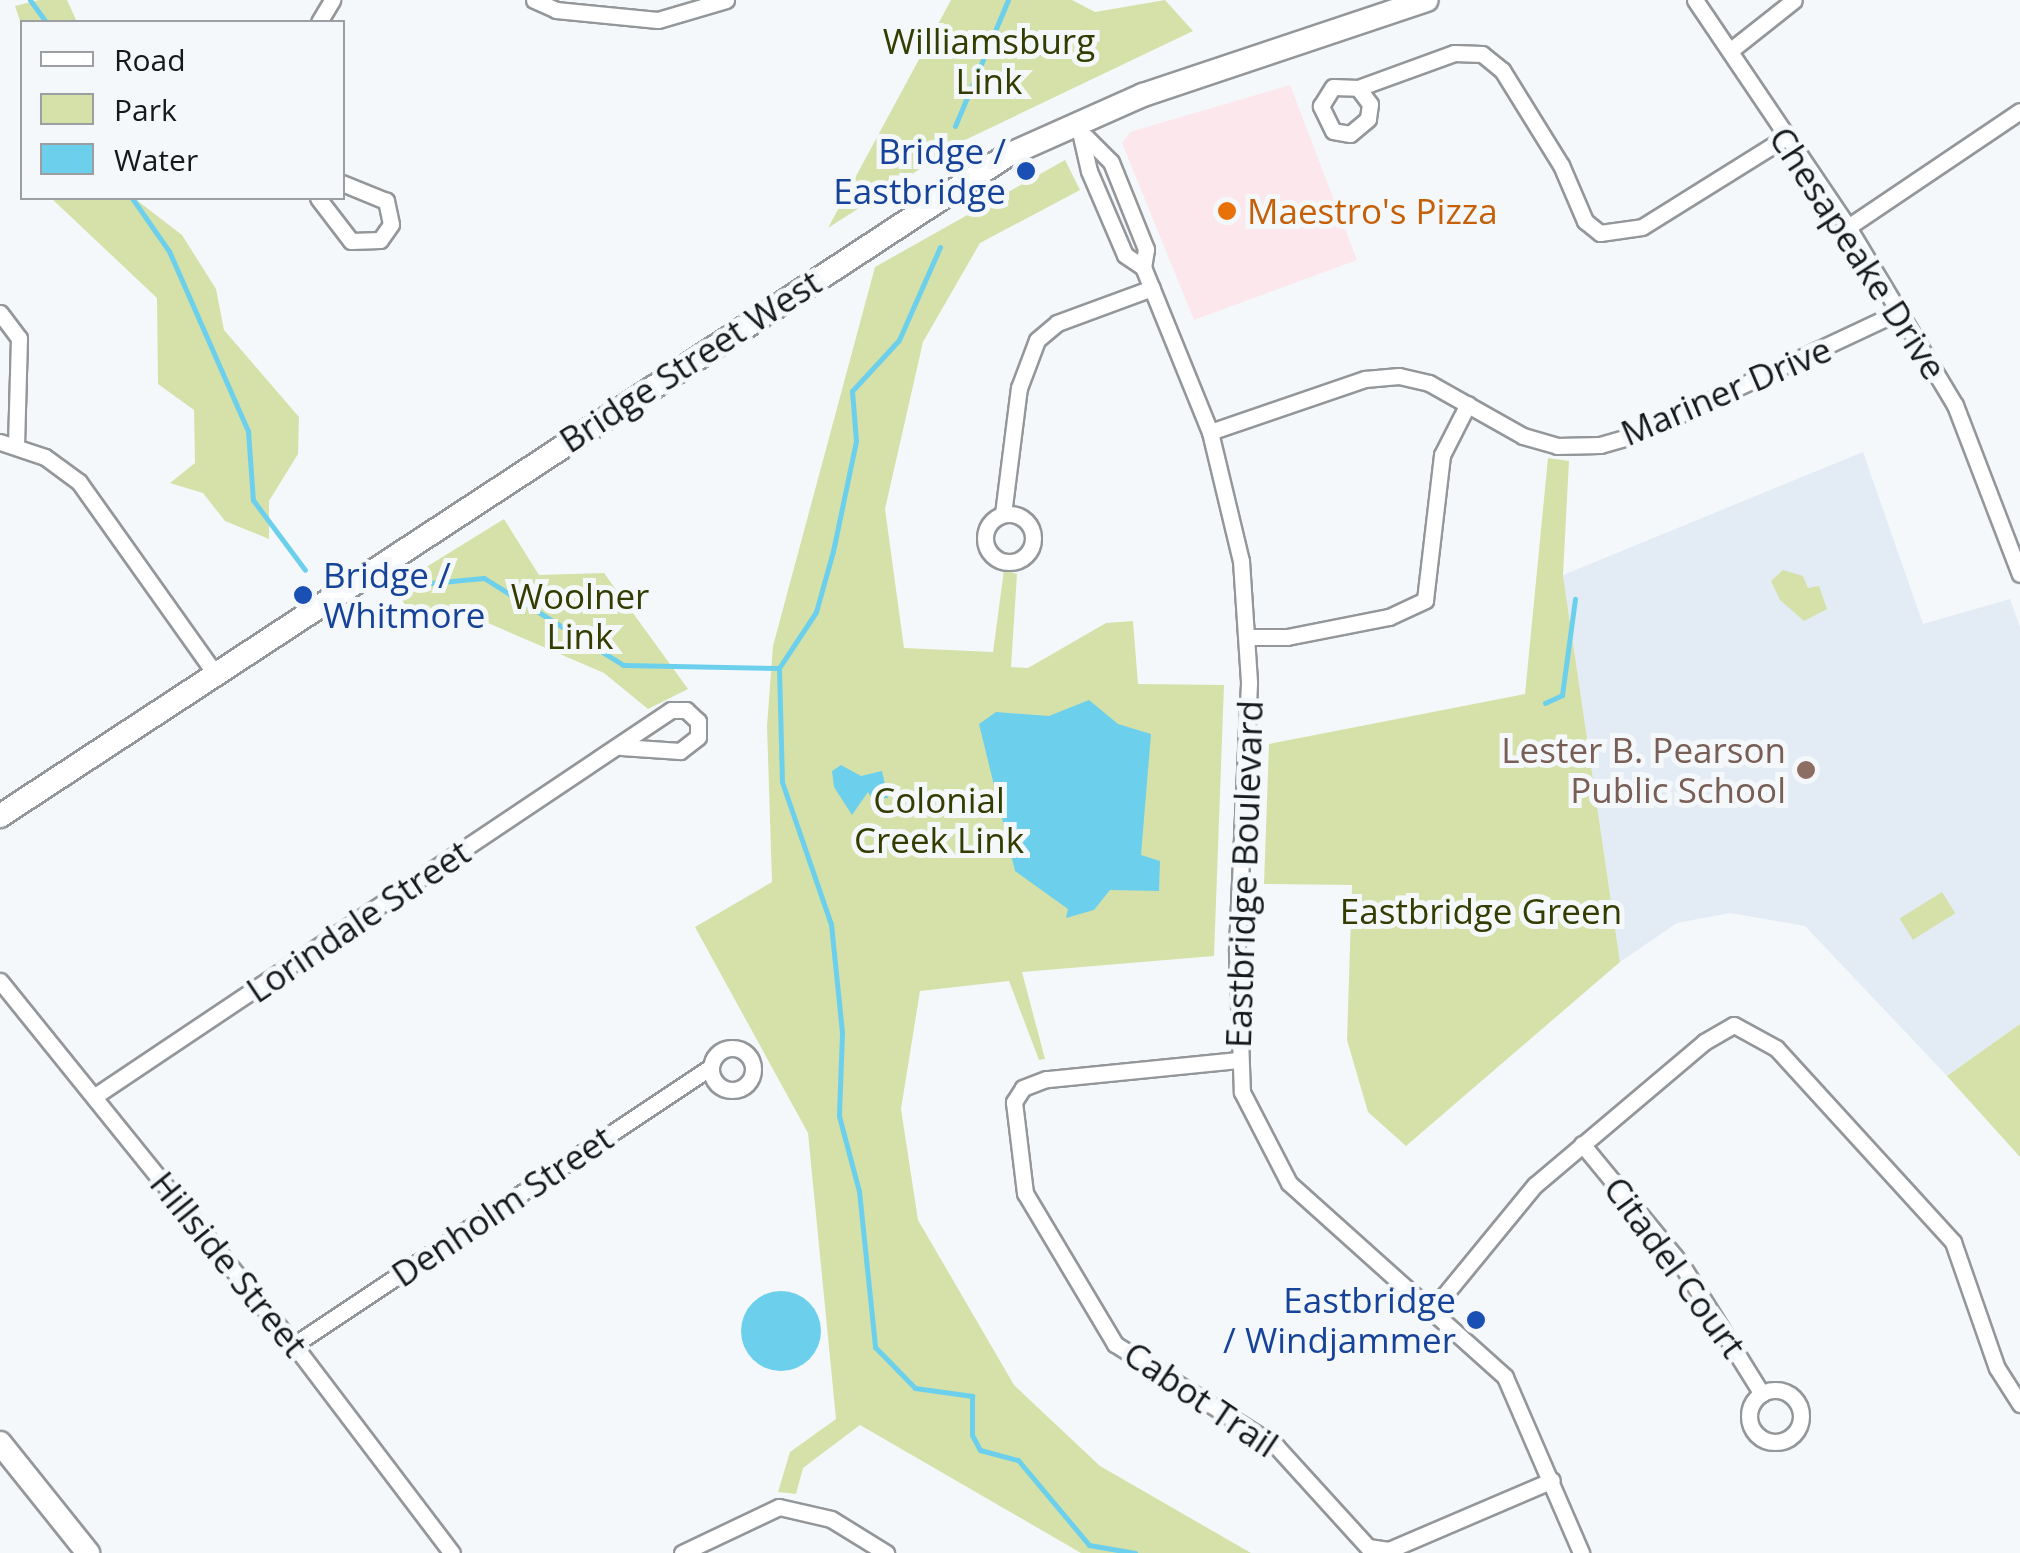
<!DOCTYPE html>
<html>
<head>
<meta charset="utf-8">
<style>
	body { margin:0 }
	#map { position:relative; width:2020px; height:1553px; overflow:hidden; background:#f4f8fb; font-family:"Open Sans",sans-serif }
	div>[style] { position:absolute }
	.commercial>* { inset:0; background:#fce7ec }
	.built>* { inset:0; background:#e3ecf5 }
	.green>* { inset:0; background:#d5e1a9; transform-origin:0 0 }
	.water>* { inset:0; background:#6cd0ec }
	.round { border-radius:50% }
	.stream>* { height:5px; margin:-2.5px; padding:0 2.5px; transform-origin:2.5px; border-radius:2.5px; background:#6cd0ec }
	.roads { filter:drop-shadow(2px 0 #94979a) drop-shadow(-2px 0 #94979a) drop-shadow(0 2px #94979a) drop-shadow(0 -2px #94979a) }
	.street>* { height:15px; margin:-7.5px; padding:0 7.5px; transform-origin:7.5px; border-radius:7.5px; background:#fff }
	.street>.ring { margin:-7.5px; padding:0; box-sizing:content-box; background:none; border:15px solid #fff; border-radius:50% }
	.secondary>* { height:22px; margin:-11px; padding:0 11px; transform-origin:11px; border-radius:11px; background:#fff }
	.dots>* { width:28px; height:28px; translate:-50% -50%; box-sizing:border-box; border:5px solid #f4f8fb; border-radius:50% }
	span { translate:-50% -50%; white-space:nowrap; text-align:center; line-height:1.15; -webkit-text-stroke:10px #f4f8fb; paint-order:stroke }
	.park-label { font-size:35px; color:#343c00 }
	.transit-label { font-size:35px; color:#164399 }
	.right { translate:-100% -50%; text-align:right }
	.left { translate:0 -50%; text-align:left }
	.food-label { font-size:35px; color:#c56008 }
	.street-label { font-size:35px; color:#171819 }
	.education-label { font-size:35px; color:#785e54 }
	.legend { position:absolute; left:20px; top:20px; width:325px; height:180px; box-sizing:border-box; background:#f4f8fb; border:2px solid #9c9ea1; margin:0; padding:12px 18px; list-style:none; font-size:30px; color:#171819 }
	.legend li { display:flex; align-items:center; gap:20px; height:50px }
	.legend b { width:50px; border:2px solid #9c9ea1 }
</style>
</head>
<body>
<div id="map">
	<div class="commercial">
		<div style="clip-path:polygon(1290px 85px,1357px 260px,1194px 320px,1122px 143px,1130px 132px)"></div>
	</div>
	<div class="built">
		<div style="clip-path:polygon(1863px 452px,1923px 624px,2010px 599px,2020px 627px,2020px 1024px,1947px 1076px,1805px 926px,1730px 913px,1677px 923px,1620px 962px,1563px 575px)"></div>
	</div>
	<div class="green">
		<div style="clip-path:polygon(39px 0,67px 0,77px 22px,22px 27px,15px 6px)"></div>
		<div style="clip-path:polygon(951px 0,1072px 0,1095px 12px,1165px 0,1193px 31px,965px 140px,828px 228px)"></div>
		<div style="clip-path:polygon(1065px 160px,1080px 190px,980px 243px,923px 342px,885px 509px,904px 648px,993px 652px,1004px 570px,1017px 574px,1011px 667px,1028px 668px,1106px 623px,1133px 621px,1138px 684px,1224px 685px,1214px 956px,1022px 972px,1045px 1059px,1039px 1060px,1009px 981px,920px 991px,901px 1109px,918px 1220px,1014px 1385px,1100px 1466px,1251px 1553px,1081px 1553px,860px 1425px,803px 1468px,796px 1494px,778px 1492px,790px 1452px,836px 1419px,808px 1133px,695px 927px,772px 882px,767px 726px,773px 646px,875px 267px)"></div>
		<div style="clip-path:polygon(51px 198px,134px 198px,182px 235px,216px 289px,224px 330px,299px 417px,298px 454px,269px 501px,269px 539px,225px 521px,203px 493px,170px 483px,195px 463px,194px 410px,158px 384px,157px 298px)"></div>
		<div style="clip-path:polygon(1548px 458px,1569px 461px,1563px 575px,1620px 962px,1406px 1146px,1368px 1112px,1347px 1040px,1352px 885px,1264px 884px,1269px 744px,1525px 694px)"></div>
		<div style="clip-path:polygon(504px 519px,539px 575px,604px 573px,688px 689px,648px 709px,604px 673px,453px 608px,413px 618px,394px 587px)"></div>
		<div style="clip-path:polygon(1783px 570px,1803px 576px,1808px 588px,1819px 586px,1827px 609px,1804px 621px,1780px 600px,1771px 581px)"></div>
		<div style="left:1942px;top:892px;width:25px;height:50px;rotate:58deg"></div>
		<div style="clip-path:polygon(2020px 1024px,2020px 1157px,1947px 1076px)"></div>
	</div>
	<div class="water">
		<div style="clip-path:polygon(1089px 700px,1118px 724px,1151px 734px,1141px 855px,1160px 861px,1159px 891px,1110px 890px,1094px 910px,1066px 918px,1068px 909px,1015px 871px,979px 724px,996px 712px,1049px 716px)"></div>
		<div style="clip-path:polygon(841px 765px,861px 776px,882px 771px,888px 798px,872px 799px,868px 792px,852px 815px,834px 787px,832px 771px)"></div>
		<div class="round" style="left:741px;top:1291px;width:80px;height:80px"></div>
	</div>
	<div class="stream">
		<div style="left:30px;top:0;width:27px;rotate:54deg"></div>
		<div style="left:955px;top:126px;width:137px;rotate:-67.2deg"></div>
		<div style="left:132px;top:198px;width:65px;rotate:55.1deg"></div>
		<div style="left:169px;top:251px;width:197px;rotate:66.3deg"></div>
		<div style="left:248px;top:431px;width:69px;rotate:85.9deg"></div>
		<div style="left:253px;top:500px;width:87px;rotate:53.4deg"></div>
		<div style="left:940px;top:247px;width:102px;rotate:113.8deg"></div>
		<div style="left:899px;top:340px;width:69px;rotate:132.7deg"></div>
		<div style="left:852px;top:391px;width:50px;rotate:85.4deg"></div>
		<div style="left:856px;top:441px;width:112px;rotate:101.8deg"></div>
		<div style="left:833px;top:551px;width:63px;rotate:105.6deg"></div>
		<div style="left:816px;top:612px;width:67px;rotate:123.5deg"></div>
		<div style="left:779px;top:668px;width:114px;rotate:88.5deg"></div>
		<div style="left:782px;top:782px;width:150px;rotate:71deg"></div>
		<div style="left:831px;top:924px;width:110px;rotate:84.2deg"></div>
		<div style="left:842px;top:1033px;width:83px;rotate:92.1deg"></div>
		<div style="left:839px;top:1116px;width:78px;rotate:75.1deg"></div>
		<div style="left:859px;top:1191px;width:157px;rotate:84.1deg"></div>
		<div style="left:875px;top:1347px;width:57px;rotate:45.7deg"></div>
		<div style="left:915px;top:1388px;width:58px;rotate:8deg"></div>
		<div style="left:972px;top:1396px;width:39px;rotate:90deg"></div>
		<div style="left:972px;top:1435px;width:17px;rotate:62deg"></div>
		<div style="left:980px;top:1450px;width:39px;rotate:15deg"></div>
		<div style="left:1018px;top:1460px;width:111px;rotate:50.1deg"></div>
		<div style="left:1089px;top:1545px;width:47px;rotate:9.9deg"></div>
		<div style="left:420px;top:584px;width:64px;rotate:-5.4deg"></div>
		<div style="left:484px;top:578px;width:164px;rotate:32deg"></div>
		<div style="left:623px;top:665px;width:156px;rotate:1.1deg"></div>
		<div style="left:1545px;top:703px;width:19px;rotate:-25deg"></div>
		<div style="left:1562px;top:695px;width:97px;rotate:-82.3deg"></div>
	</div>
	<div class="roads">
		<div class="street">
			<div style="left:534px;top:0;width:24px;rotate:24deg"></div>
			<div style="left:556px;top:10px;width:102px;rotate:5.6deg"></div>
			<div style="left:658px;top:20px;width:71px;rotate:-16.4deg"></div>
			<div style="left:1695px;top:0;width:274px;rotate:56deg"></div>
			<div style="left:1848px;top:227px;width:208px;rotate:59deg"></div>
			<div style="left:1955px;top:405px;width:181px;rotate:69deg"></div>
			<div style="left:319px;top:22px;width:26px;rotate:-59deg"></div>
			<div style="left:1731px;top:50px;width:80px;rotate:-38.4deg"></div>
			<div style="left:1358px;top:88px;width:20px;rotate:53deg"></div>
			<div style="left:1370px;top:104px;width:15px;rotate:98deg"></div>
			<div style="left:1368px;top:119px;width:23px;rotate:140deg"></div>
			<div style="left:1350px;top:134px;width:17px;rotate:-170deg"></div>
			<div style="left:1333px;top:131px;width:28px;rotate:-116deg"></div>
			<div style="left:1321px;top:106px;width:22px;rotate:-58deg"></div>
			<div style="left:1333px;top:87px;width:25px;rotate:2deg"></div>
			<div style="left:1358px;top:88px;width:102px;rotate:-20deg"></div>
			<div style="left:1454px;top:53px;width:28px;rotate:2deg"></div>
			<div style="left:1482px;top:54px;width:26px;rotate:39deg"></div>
			<div style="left:1502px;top:70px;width:112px;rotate:58.2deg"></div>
			<div style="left:1561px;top:165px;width:61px;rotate:66.8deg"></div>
			<div style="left:1585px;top:221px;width:19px;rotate:39deg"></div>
			<div style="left:1600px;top:233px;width:42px;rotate:-8.1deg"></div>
			<div style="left:1642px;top:227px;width:166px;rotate:-32deg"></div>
			<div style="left:1078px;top:123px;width:49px;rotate:77.1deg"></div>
			<div style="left:1089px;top:171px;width:91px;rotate:66.8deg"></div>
			<div style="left:1125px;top:255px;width:22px;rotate:34deg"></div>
			<div style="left:1143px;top:267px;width:178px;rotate:67.9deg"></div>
			<div style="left:1210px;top:432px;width:133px;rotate:76.5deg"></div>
			<div style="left:1241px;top:561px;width:122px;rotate:86.2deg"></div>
			<div style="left:1249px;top:683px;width:268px;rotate:92.6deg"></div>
			<div style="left:1237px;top:951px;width:141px;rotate:88deg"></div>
			<div style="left:1242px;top:1092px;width:102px;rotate:62.7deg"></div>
			<div style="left:1289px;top:1183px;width:290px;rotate:41.9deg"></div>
			<div style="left:1505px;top:1377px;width:192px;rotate:66.6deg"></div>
			<div style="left:1086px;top:137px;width:35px;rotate:45deg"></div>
			<div style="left:1111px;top:162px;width:94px;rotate:68.1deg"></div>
			<div style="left:1146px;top:249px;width:18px;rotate:99deg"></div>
			<div style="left:318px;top:198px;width:54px;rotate:52.5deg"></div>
			<div style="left:351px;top:241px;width:29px;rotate:-2deg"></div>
			<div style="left:380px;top:240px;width:19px;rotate:-55deg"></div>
			<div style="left:391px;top:224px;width:24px;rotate:-102deg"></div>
			<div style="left:386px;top:201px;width:48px;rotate:-157.8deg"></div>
			<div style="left:1848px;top:227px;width:207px;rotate:-34deg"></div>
			<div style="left:0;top:313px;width:31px;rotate:53deg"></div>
			<div style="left:19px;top:338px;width:105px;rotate:91.6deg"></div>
			<div style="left:1210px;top:432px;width:164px;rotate:-18.9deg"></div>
			<div style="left:1365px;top:379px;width:34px;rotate:-5deg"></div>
			<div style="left:1399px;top:376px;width:31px;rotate:13deg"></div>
			<div style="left:1429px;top:383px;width:108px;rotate:29.4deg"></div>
			<div style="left:1523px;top:436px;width:35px;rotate:16deg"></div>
			<div style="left:1557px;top:446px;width:43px;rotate:-1.3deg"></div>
			<div style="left:1600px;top:445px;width:40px;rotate:-16deg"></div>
			<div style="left:1638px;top:434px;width:289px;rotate:-25.1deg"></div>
			<div style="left:0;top:442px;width:47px;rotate:18.4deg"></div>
			<div style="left:45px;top:457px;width:42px;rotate:36.3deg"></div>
			<div style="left:79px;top:482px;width:237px;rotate:54.6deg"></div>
			<div style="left:1003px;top:514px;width:127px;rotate:-82.8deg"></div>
			<div style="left:1019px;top:388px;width:51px;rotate:-69.4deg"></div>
			<div style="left:1037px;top:340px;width:26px;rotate:-40deg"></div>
			<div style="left:1057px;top:323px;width:101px;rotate:-20.2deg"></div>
			<div class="ring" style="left:985px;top:514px;width:33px;height:33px"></div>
			<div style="left:1248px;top:637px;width:39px"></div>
			<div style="left:1287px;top:637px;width:104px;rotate:-11.1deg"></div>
			<div style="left:1389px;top:617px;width:40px;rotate:-25deg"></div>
			<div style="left:1425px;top:600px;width:146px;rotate:-83.3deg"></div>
			<div style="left:1442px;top:455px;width:57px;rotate:-63deg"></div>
			<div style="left:0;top:981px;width:468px;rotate:51.1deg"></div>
			<div style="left:294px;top:1345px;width:261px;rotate:52.8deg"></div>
			<div class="ring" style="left:711px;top:1048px;width:27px;height:27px"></div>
			<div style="left:1238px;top:1060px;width:193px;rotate:174.3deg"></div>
			<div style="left:1046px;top:1079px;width:25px;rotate:159deg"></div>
			<div style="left:1023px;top:1088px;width:17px;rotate:123deg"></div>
			<div style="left:1014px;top:1102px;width:92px;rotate:83.1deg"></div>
			<div style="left:1025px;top:1193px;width:176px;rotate:59.2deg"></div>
			<div style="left:1115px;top:1344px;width:191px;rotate:32.4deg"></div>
			<div style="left:1276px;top:1446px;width:137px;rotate:47.7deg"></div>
			<div style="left:1368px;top:1547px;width:21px;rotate:8deg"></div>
			<div style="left:1389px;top:1550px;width:177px;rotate:-23.2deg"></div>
			<div style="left:95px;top:1096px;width:693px;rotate:-33.83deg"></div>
			<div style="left:671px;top:710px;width:15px"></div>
			<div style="left:686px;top:710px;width:16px;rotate:43deg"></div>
			<div style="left:698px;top:721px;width:16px;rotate:90deg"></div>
			<div style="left:698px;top:737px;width:23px;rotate:142deg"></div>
			<div style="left:680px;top:751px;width:59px;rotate:-176.1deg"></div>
			<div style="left:1582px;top:1144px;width:156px;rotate:50.5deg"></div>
			<div style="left:1681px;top:1264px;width:153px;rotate:58.1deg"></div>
			<div style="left:1433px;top:1309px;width:161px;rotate:-50.6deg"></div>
			<div style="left:1535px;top:1185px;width:221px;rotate:-40.2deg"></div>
			<div style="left:1704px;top:1042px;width:34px;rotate:-30deg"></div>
			<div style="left:1734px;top:1025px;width:48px;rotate:28.7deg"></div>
			<div style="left:1776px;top:1048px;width:263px;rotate:47.6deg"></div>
			<div style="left:1953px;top:1242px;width:133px;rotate:70.8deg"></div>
			<div style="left:1997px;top:1368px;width:43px;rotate:57.4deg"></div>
			<div style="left:294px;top:1345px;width:500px;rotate:-33.7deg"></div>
			<div class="ring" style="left:1749px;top:1390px;width:37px;height:37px"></div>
			<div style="left:682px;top:1553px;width:107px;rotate:-25.4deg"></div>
			<div style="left:779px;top:1507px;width:53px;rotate:13deg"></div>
			<div style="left:831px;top:1519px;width:65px;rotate:31.7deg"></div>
		</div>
		<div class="secondary">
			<div style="left:0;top:816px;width:1205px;rotate:-33.26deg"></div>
			<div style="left:1008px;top:155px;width:148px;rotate:-24deg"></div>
			<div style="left:1143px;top:95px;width:299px;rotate:-18.5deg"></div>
			<div style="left:0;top:1443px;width:141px;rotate:51.3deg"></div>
		</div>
	</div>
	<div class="dots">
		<div style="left:1026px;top:171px;background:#1a4fb4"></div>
		<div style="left:1227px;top:211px;background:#e8710a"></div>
		<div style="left:303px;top:595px;background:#1a4fb4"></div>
		<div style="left:1806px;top:770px;background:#8d6e63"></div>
		<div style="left:1476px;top:1320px;background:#1a4fb4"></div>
	</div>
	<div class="park-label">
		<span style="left:989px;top:61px">Williamsburg<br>Link</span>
		<span style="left:580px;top:616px">Woolner<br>Link</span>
		<span style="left:939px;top:820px">Colonial<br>Creek Link</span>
		<span style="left:1481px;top:911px">Eastbridge Green</span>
	</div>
	<div class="transit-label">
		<span class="right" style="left:1006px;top:171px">Bridge /<br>Eastbridge</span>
		<span class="left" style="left:323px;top:595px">Bridge /<br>Whitmore</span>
		<span class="right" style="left:1456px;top:1320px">Eastbridge<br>/ Windjammer</span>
	</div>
	<div class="food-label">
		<span class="left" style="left:1247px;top:211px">Maestro's Pizza</span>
	</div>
	<div class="street-label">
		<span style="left:1858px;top:253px;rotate:57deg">Chesapeake Drive</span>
		<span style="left:690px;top:361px;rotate:-33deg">Bridge Street West</span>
		<span style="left:1726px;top:391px;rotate:-23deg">Mariner Drive</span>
		<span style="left:1244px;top:874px;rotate:-88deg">Eastbridge Boulevard</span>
		<span style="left:358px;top:921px;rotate:-34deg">Lorindale Street</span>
		<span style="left:502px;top:1206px;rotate:-34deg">Denholm Street</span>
		<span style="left:229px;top:1264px;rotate:51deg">Hillside Street</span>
		<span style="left:1675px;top:1267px;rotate:54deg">Citadel Court</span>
		<span style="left:1201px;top:1399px;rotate:34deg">Cabot Trail</span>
	</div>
	<div class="education-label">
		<span class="right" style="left:1786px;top:770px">Lester B. Pearson<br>Public School</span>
	</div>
	<ul class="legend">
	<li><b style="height:12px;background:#fff"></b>Road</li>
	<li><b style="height:28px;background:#d5e1a9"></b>Park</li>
	<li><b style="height:28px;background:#6cd0ec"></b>Water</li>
	</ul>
</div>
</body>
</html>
